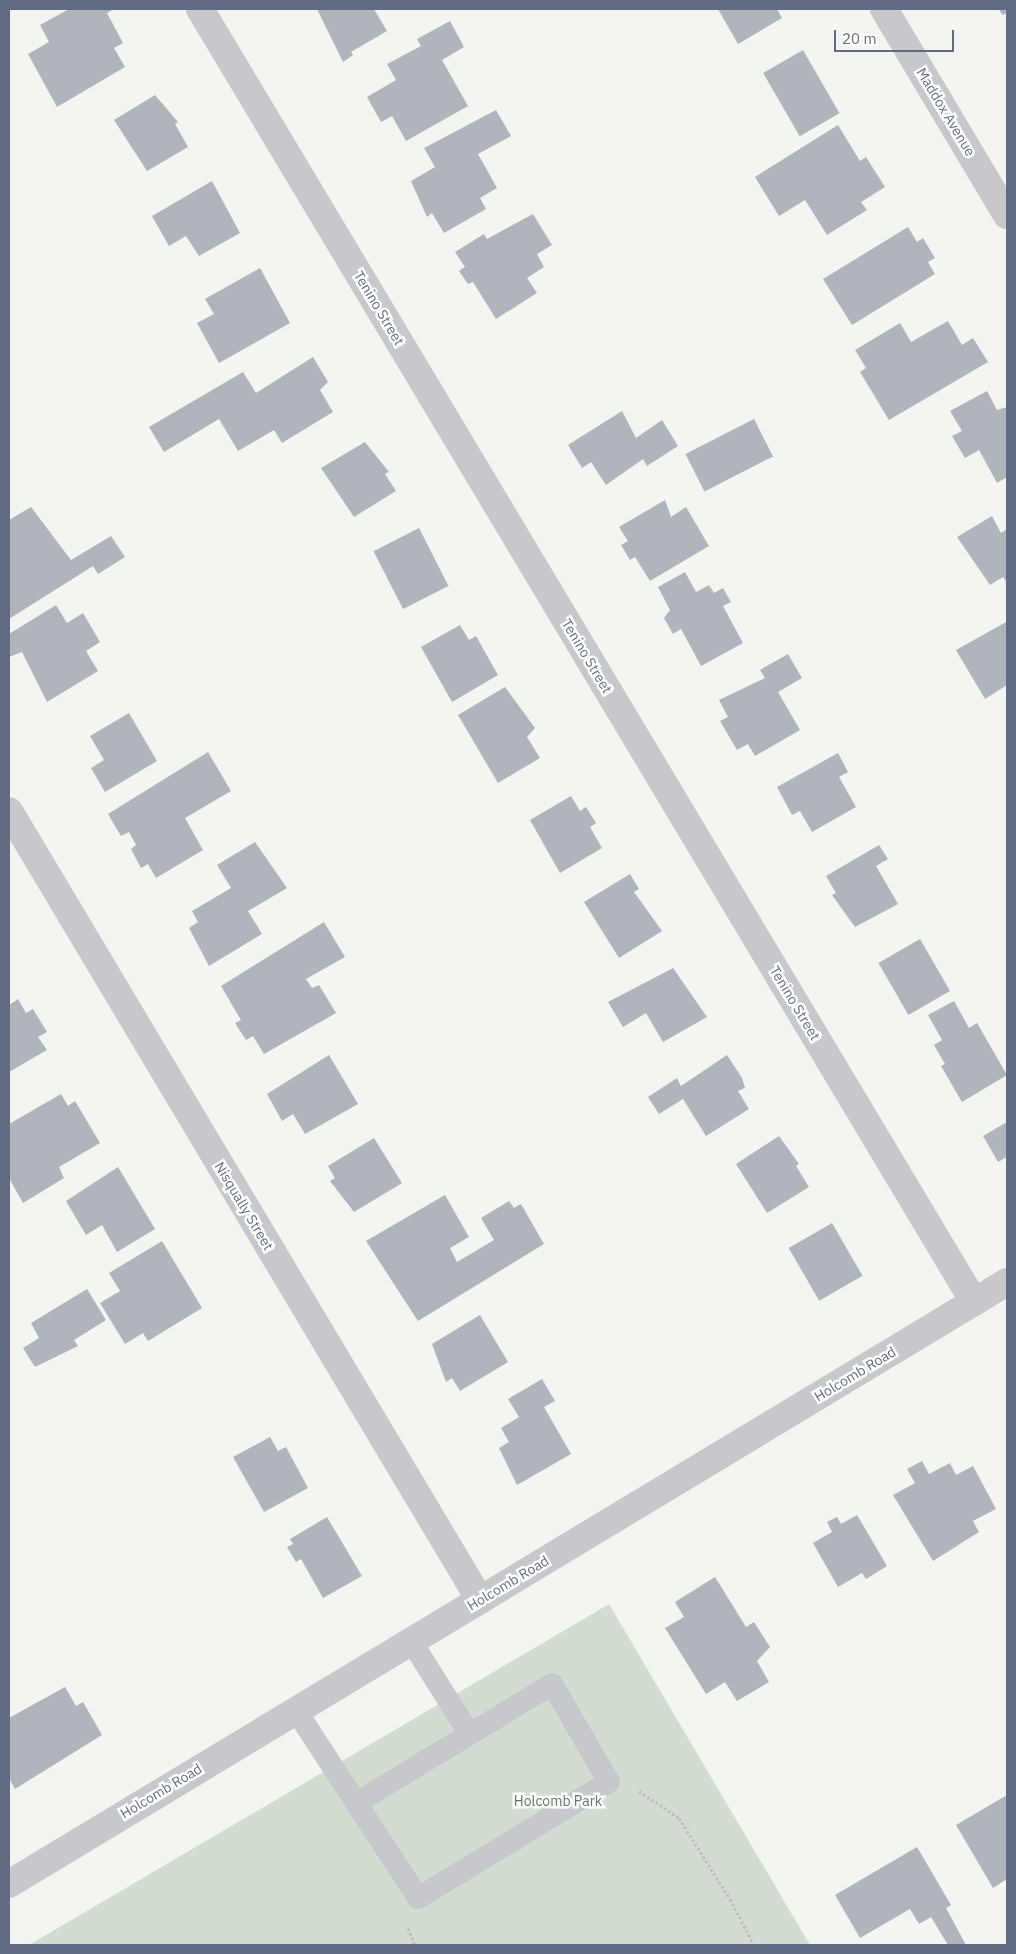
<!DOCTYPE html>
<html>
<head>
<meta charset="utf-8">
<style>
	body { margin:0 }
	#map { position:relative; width:1016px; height:1954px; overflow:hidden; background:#f3f5f0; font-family:"IBM Plex Sans",sans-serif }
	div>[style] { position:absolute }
	.green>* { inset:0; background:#d3dcd1 }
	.building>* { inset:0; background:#b0b5bc; transform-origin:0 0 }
	.path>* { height:3px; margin-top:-1.5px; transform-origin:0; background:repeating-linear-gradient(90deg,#bdbec1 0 2.5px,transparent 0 5px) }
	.service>* { height:22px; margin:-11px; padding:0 11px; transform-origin:11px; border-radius:11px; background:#c6c8cc }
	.minor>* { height:28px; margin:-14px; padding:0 14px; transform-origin:14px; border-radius:14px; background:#c6c8cc }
	.tertiary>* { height:28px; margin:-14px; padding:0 14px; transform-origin:14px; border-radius:14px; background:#c6c8cc }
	span { translate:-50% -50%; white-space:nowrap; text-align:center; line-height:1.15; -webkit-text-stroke:5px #fff; paint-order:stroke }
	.street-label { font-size:14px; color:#616c83 }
	.park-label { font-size:14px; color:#617a61 }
	.frame { position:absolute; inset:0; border:10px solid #616c83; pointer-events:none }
	.scale { position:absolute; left:834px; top:30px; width:120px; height:22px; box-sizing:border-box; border:2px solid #616c83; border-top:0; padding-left:6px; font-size:15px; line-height:18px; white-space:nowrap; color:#616c83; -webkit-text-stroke:4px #fff; paint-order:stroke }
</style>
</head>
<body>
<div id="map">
	<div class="green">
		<div style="clip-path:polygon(609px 1604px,810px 1945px,29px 1945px)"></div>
	</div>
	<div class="building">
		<div style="clip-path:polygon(69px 9px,114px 9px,107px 13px,123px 43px,114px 48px,125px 67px,57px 107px,28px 54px,49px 42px,40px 25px)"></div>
		<div style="clip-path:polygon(317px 9px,374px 9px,387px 31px,351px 52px,353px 55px,343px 62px)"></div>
		<div style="clip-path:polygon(718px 9px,777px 9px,782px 18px,738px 44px)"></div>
		<div style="clip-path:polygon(999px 9px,1007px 9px,1007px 13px,1002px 15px)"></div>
		<div style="clip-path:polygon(450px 21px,464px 47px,442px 60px,468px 106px,406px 141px,392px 116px,381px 122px,367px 97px,396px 80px,387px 64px,421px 46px,417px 39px)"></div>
		<div style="left:803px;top:50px;width:73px;height:46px;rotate:60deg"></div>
		<div style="clip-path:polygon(155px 95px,178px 122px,175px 124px,188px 147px,147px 171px,114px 120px)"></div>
		<div style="clip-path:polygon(496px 110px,511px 136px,478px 154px,497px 188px,480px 198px,486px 209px,444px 233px,432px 213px,427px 217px,411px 181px,435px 167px,424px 148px)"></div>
		<div style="clip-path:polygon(838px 125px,860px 161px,866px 157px,885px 187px,861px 202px,867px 210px,827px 235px,805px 200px,779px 216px,755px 177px)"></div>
		<div style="clip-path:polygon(212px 181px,240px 233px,199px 256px,186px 236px,169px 246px,152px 216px)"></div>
		<div style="clip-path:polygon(533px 214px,552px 245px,537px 254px,544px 267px,527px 278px,537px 293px,496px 319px,473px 282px,468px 284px,459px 271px,465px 267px,455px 252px,484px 234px,487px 239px)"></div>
		<div style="clip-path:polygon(908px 227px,917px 242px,923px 238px,935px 258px,928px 262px,935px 274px,852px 325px,823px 279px)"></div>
		<div style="clip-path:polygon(260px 268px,290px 323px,219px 363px,197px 323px,214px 314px,205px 299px)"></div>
		<div style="clip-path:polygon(948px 321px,962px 345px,973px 338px,988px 362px,889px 420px,860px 372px,866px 368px,855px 350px,900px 323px,911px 342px)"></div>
		<div style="clip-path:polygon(313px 357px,328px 382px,320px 390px,333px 412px,282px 443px,274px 430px,238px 451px,219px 419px,164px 452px,149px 427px,243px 372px,256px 393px)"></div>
		<div style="clip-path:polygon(987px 391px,997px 410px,1007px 407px,1007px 477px,997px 483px,979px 450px,965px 458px,952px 436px,962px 431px,950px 411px)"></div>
		<div style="clip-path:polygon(622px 411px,636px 438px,662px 420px,678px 446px,647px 466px,643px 459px,606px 485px,591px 462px,582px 468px,568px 445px)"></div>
		<div style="left:754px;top:419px;width:42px;height:77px;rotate:63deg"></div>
		<div style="clip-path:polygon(365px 442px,389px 472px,385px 474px,396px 491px,354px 517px,321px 468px)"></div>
		<div style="clip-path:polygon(665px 500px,671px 517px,686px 507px,709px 546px,650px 581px,635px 557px,630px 560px,621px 545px,628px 541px,619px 527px)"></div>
		<div style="clip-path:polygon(31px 507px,71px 560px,111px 536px,125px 557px,98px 574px,93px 566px,9px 619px,9px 520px)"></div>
		<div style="clip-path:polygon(992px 516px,1001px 533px,1007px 529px,1007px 583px,1003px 577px,990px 585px,957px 537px)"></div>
		<div style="left:419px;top:528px;width:65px;height:51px;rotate:63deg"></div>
		<div style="clip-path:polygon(685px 572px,696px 592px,709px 585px,714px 593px,723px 588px,731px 602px,723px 606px,743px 643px,701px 666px,681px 629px,673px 634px,664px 618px,670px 610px,658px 587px)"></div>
		<div style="clip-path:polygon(56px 605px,67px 623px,83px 613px,100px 642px,86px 651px,98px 671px,47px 702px,22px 652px,9px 657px,9px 634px)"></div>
		<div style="clip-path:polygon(1006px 622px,1007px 685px,985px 699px,956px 650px)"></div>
		<div style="clip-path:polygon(460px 625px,469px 640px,476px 636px,498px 675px,452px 702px,421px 647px)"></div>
		<div style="clip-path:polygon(788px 654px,802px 678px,778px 692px,800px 730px,755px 756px,748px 744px,737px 750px,720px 721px,728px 717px,719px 700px,765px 678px,760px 670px)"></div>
		<div style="clip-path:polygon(505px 687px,535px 728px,527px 737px,540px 758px,498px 783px,458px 715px)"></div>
		<div style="clip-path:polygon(129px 713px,157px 761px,105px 792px,91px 768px,104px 760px,90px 736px)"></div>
		<div style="clip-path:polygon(208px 752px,231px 791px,185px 818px,203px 850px,156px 878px,148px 864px,141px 868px,131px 849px,136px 845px,129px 832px,121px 836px,108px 814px)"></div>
		<div style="clip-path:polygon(838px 753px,848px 772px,839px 777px,856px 807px,812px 832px,800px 811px,792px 815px,777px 787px)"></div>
		<div style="clip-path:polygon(571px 796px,580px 811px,586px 807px,596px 823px,590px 827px,602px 848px,560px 873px,530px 820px)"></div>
		<div style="clip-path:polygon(255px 842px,287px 888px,248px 911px,262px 934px,209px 966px,189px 928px,198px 922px,192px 911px,231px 888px,217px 865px)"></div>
		<div style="clip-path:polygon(879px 845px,888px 859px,876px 866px,898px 904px,855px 927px,832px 895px,836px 893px,826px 876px)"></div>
		<div style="clip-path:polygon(630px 874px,639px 889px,634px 892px,662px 931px,619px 958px,584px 902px)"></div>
		<div style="clip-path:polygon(324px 922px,345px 957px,306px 979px,312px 988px,319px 985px,336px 1013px,264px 1054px,253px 1036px,246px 1040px,235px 1023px,241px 1020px,221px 986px)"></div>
		<div style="left:920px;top:939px;width:60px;height:48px;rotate:60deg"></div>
		<div style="clip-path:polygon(673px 968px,707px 1017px,663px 1042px,646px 1013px,623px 1027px,608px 1002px)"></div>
		<div style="clip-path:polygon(18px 999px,26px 1013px,33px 1009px,47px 1032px,38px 1037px,47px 1050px,9px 1072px,9px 1005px)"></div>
		<div style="clip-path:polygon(954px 1001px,969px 1028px,977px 1023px,1007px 1075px,962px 1102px,941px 1066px,945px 1064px,934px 1045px,942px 1040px,928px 1015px)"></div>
		<div style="clip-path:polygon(329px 1055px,358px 1104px,305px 1134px,293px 1114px,282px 1121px,267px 1094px)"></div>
		<div style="clip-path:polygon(727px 1055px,742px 1078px,745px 1088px,738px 1091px,749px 1109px,706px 1136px,683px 1099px,659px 1114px,648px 1097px,677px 1078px,681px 1086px)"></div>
		<div style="clip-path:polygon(61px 1094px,68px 1106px,75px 1101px,100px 1143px,59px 1167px,64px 1178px,23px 1203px,9px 1178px,9px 1124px)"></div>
		<div style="clip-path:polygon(1007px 1122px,1007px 1157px,998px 1162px,983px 1136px)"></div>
		<div style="clip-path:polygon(779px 1136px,799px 1164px,796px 1166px,809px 1187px,767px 1213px,736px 1164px)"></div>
		<div style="clip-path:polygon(374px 1138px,402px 1183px,354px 1212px,330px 1181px,335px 1178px,328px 1166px)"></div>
		<div style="clip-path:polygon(118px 1167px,155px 1229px,117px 1252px,102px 1225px,86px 1235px,66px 1201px)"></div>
		<div style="clip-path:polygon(445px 1195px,469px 1237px,450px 1248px,457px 1262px,494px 1240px,481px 1218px,509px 1201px,514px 1208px,521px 1204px,544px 1244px,418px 1321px,366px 1241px)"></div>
		<div style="left:832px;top:1223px;width:61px;height:50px;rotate:60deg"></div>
		<div style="clip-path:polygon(162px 1241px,202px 1308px,148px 1341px,143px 1333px,125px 1344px,100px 1303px,120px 1291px,109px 1273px)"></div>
		<div style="clip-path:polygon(87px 1289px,106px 1320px,74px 1340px,78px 1346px,35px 1367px,23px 1348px,39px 1338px,31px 1323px)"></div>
		<div style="clip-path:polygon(480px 1315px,508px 1362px,460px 1391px,452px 1378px,446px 1382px,432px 1344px)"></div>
		<div style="clip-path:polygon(542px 1379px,555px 1401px,544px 1407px,571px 1454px,517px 1485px,499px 1448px,509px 1442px,501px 1428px,519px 1417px,508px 1399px)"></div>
		<div style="clip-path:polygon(270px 1437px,278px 1451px,286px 1447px,308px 1488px,264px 1512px,233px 1457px)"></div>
		<div style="clip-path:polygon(922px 1461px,929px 1474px,950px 1463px,956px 1475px,973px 1466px,996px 1509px,973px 1521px,979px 1532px,933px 1561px,893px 1495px,915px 1483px,907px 1469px)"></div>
		<div style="clip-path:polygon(857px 1515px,887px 1566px,866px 1579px,862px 1573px,838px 1587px,813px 1543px,832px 1532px,827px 1522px,837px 1517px,841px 1524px)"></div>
		<div style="clip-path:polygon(327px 1517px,362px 1576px,323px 1598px,301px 1559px,296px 1562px,287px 1547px,293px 1544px,290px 1539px)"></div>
		<div style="clip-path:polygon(715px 1577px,746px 1627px,754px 1622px,770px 1647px,757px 1661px,769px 1682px,737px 1701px,725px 1682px,706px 1694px,665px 1628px,684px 1617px,675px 1602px)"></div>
		<div style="clip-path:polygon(65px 1687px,76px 1706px,83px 1702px,102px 1735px,15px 1789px,9px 1778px,9px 1718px)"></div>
		<div style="clip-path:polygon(1007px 1795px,1007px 1879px,993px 1888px,956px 1825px)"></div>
		<div style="clip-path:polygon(917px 1847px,951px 1905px,946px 1908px,966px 1945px,948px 1945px,931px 1917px,919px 1924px,910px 1909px,860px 1938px,835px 1895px)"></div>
	</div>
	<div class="path">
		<div style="left:639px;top:1791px;width:48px;rotate:34deg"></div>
		<div style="left:679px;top:1818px;width:96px;rotate:57.8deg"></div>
		<div style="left:730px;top:1899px;width:52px;rotate:62.4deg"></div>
		<div style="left:408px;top:1928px;width:18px;rotate:68deg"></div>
	</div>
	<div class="service">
		<div style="left:411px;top:1641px;width:109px;rotate:57.8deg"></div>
		<div style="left:295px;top:1709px;width:225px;rotate:56.9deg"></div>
		<div style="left:418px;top:1898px;width:223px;rotate:-31.3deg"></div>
		<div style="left:609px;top:1782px;width:113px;rotate:-120.2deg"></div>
		<div style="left:552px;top:1684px;width:229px;rotate:148.7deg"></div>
	</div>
	<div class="minor">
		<div style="left:200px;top:9px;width:1507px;rotate:59.09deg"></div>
		<div style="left:884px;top:9px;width:240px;rotate:59.2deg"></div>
		<div style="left:9px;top:811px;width:919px;rotate:59.16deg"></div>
	</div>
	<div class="tertiary">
		<div style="left:9px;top:1884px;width:1166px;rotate:-31.1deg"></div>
	</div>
	<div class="street-label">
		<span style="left:946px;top:112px;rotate:59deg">Maddox Avenue</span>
		<span style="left:379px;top:308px;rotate:59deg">Tenino Street</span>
		<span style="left:587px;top:656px;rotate:59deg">Tenino Street</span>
		<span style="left:795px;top:1003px;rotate:59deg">Tenino Street</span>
		<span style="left:244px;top:1206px;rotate:59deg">Nisqually Street</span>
		<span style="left:855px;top:1374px;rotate:-31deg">Holcomb Road</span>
		<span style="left:508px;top:1583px;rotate:-31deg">Holcomb Road</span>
		<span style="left:161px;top:1791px;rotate:-31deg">Holcomb Road</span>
	</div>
	<div class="park-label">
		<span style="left:558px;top:1801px">Holcomb Park</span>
	</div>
	<div class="frame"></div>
	<div class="scale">20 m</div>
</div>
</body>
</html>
